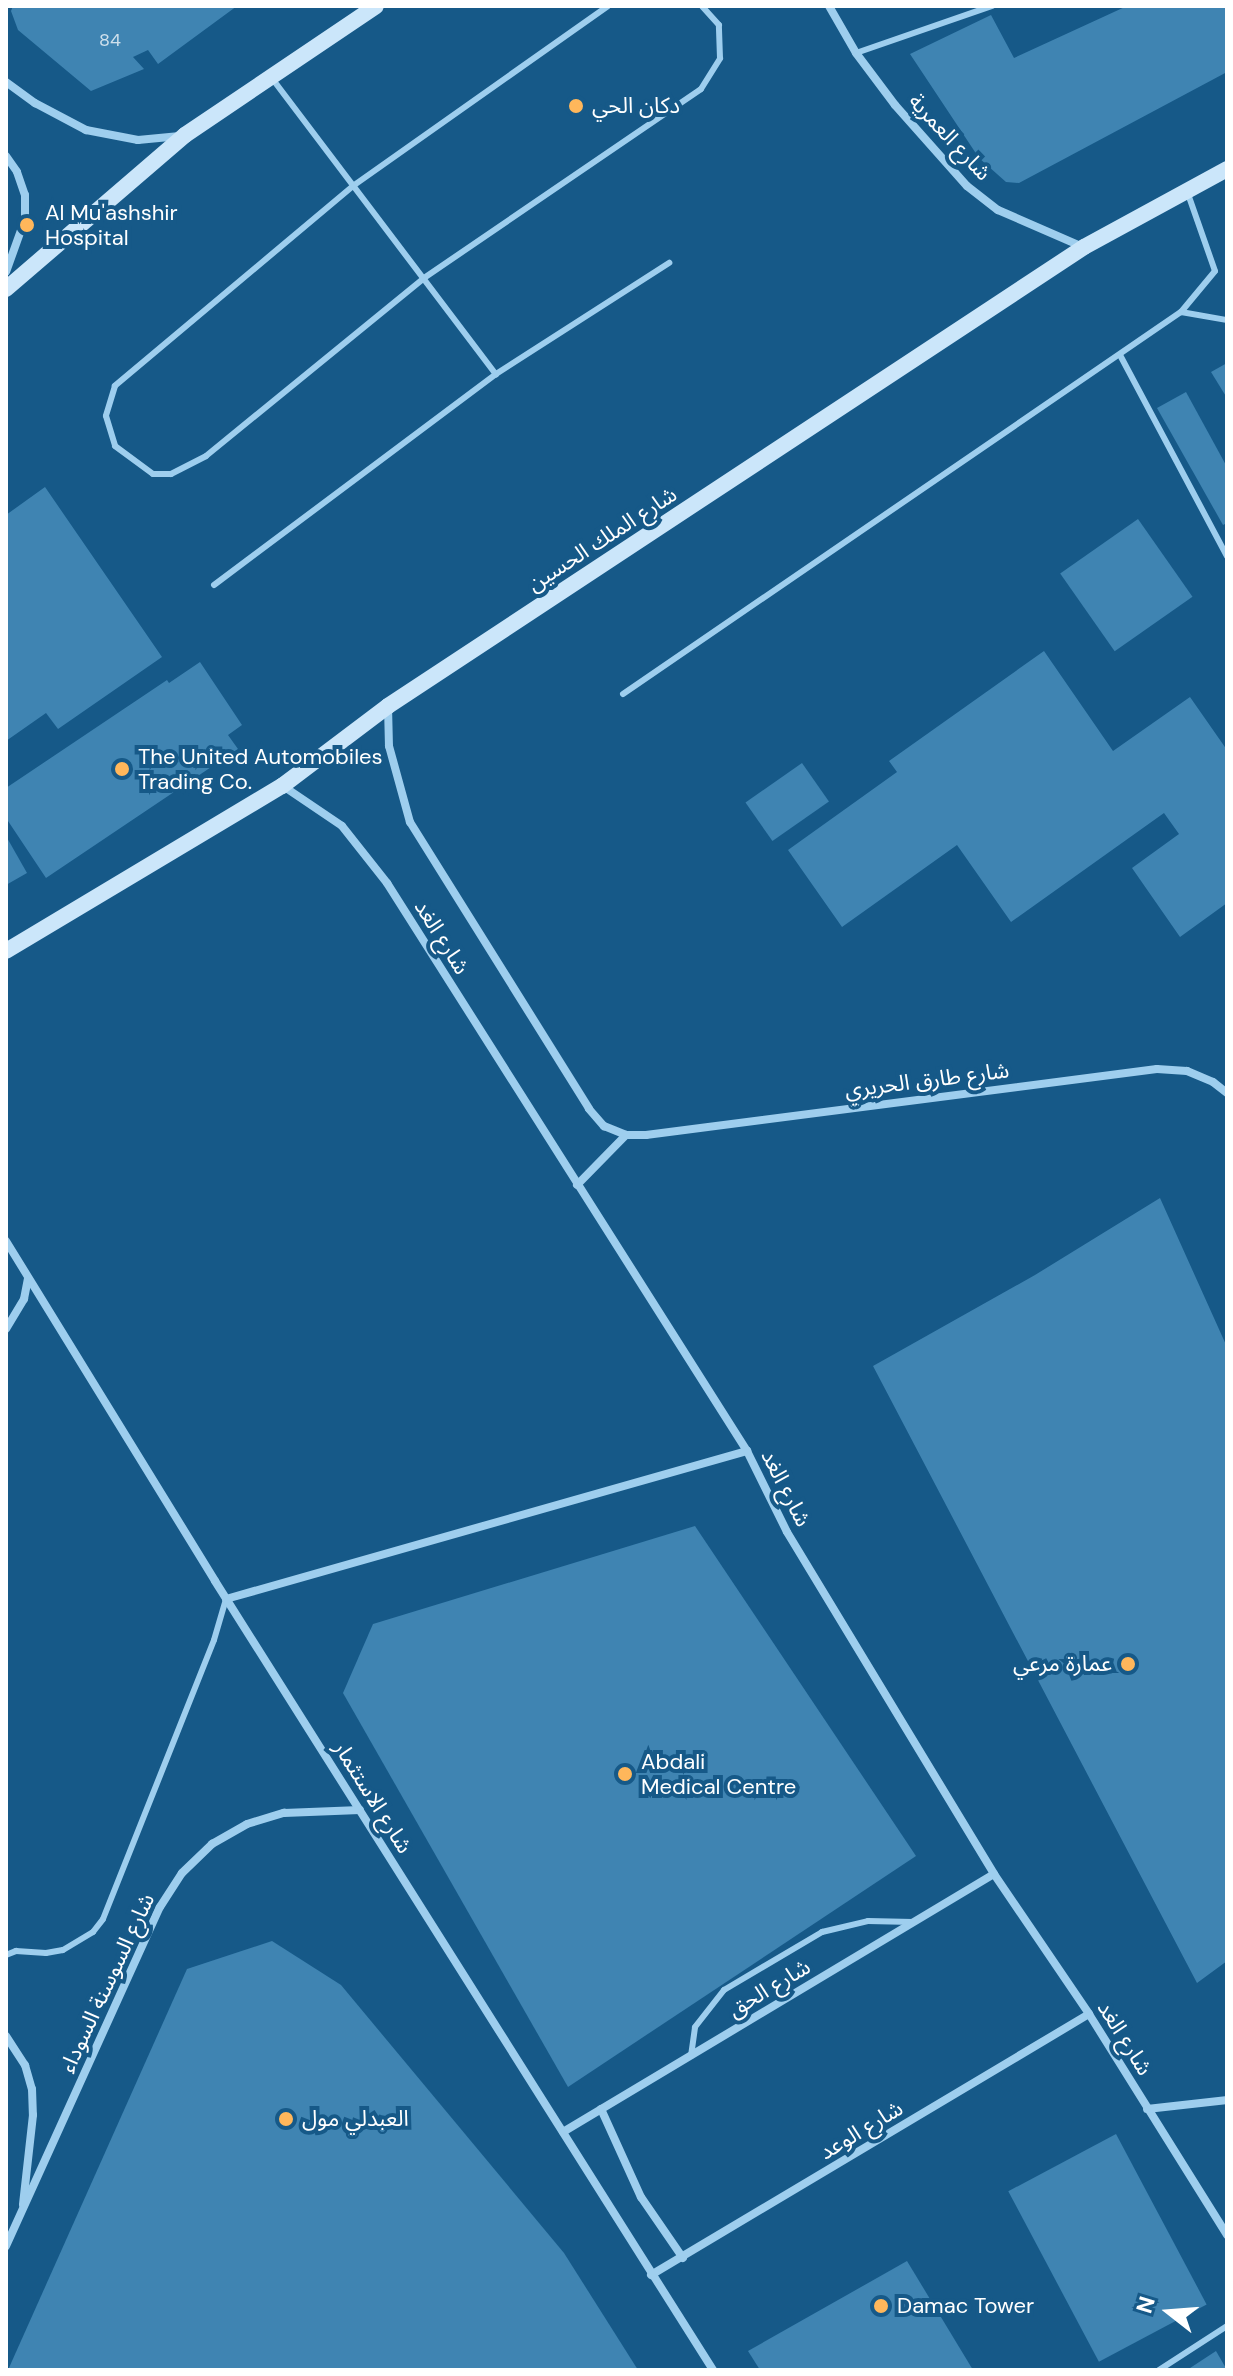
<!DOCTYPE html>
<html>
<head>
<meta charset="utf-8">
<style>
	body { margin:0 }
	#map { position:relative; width:1233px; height:2376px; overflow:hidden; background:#165988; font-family:"DM Sans","Noto Sans Arabic",sans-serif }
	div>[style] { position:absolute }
	.building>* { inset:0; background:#3f84b2; transform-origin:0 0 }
	.service>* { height:6px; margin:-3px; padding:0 3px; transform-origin:3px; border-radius:3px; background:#9eceee }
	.minor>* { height:8px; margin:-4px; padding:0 4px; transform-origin:4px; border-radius:4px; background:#9eceee }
	.secondary>* { height:16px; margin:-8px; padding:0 8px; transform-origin:8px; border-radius:8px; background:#cbe6fa }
	.dots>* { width:22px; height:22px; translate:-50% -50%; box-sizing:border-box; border:4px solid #165988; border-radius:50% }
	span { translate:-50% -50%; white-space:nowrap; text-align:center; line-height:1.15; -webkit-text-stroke:8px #165988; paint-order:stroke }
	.number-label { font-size:18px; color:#cfe0ec }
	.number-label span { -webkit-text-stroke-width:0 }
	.poi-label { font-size:22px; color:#fff }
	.left { translate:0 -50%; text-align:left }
	.right { translate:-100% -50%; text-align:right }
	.street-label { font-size:22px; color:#fff }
	.frame { position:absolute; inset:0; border:8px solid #fff; pointer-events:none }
	.north { position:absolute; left:1129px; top:2272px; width:80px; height:80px; -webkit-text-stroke:6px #165988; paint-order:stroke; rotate:287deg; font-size:22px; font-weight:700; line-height:32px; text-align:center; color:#fff }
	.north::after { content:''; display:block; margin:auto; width:28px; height:36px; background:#fff; clip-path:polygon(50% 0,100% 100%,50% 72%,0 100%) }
</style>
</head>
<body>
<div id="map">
	<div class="building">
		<div style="clip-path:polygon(13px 6px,237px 6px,158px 64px,148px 50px,133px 57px,144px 69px,91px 91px,18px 30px,11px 11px)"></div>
		<div style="clip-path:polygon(1127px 6px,1227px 6px,1227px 72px,1019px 183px,1006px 182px,979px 158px,910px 54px,991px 15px,1014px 58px)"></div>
		<div style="clip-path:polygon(1227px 363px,1227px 398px,1211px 372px)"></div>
		<div style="clip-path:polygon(1186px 392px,1227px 467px,1227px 523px,1223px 525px,1157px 408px)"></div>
		<div style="clip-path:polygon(45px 487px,162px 657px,58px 729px,46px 713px,6px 741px,6px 515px)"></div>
		<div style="left:1138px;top:519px;width:95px;height:95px;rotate:55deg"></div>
		<div style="clip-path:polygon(1044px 651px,1113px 751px,1190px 697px,1227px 750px,1227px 903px,1180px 937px,1132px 868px,1179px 834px,1164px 813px,1011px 922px,957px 845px,842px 927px,788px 850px,897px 772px,889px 761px)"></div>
		<div style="clip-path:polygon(200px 662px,242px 725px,228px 735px,238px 749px,46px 878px,6px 818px,6px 788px,167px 680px,169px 683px)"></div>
		<div style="left:802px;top:763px;width:47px;height:69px;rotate:55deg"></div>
		<div style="clip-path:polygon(6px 836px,27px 873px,6px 885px)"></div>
		<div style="clip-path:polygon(1160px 1198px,1227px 1347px,1227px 1961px,1197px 1983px,873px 1366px,1035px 1275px)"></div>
		<div style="clip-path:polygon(695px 1526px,916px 1856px,568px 2087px,343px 1693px,373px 1624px)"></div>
		<div style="clip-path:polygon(272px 1941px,341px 1985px,564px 2253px,638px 2370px,8px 2370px,187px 1969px)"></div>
		<div style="left:1116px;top:2134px;width:193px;height:122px;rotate:62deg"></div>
		<div style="clip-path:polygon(907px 2261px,973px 2370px,760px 2370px,748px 2351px)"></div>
		<div style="clip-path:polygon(1216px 2351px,1227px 2370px,1187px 2370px)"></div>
	</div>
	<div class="service">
		<div style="left:608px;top:6px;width:312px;rotate:144.8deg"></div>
		<div style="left:353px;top:186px;width:311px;rotate:140deg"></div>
		<div style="left:115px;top:386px;width:31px;rotate:107deg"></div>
		<div style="left:106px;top:416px;width:31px;rotate:73deg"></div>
		<div style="left:115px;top:446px;width:47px;rotate:36.4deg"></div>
		<div style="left:153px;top:474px;width:18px"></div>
		<div style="left:171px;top:474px;width:39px;rotate:-27deg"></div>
		<div style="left:206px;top:456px;width:281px;rotate:-39.2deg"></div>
		<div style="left:424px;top:278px;width:335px;rotate:-34.3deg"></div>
		<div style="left:701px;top:89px;width:36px;rotate:-58deg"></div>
		<div style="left:720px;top:58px;width:33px;rotate:-92deg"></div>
		<div style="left:719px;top:25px;width:25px;rotate:-132deg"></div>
		<div style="left:856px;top:53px;width:144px;rotate:-19.1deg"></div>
		<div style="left:271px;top:77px;width:373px;rotate:52.9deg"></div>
		<div style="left:1181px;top:312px;width:47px;rotate:9.9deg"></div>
		<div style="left:1120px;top:355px;width:228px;rotate:62deg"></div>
		<div style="left:214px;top:585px;width:352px;rotate:-36.8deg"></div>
		<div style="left:496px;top:374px;width:206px;rotate:-32.7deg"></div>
		<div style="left:623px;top:694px;width:676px;rotate:-34.4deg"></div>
		<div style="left:1181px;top:312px;width:53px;rotate:-50.3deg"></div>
		<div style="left:1215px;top:271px;width:85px;rotate:-109.3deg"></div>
		<div style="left:6px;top:1955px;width:11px;rotate:-22deg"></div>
		<div style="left:16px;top:1951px;width:30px;rotate:4deg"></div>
		<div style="left:46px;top:1953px;width:17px;rotate:-10deg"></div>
		<div style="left:63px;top:1950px;width:35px;rotate:-31deg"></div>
		<div style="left:93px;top:1932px;width:16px;rotate:-52deg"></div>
		<div style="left:103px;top:1919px;width:300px;rotate:-68.3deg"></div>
		<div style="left:214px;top:1640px;width:43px;rotate:-73.7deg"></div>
		<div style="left:691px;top:2056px;width:29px;rotate:-82deg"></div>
		<div style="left:695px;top:2027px;width:47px;rotate:-51.9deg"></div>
		<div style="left:724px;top:1990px;width:114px;rotate:-30.6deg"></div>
		<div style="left:822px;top:1932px;width:47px;rotate:-13.4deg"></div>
		<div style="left:868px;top:1921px;width:45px;rotate:1.3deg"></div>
		<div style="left:1159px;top:2370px;width:81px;rotate:-32.9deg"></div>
	</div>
	<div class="minor">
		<div style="left:829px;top:6px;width:54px;rotate:60.1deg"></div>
		<div style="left:856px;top:53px;width:65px;rotate:53.1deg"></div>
		<div style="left:895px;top:105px;width:108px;rotate:48.4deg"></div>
		<div style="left:967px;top:186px;width:39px;rotate:38deg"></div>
		<div style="left:998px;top:210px;width:93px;rotate:23.5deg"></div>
		<div style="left:6px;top:82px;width:36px;rotate:36deg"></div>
		<div style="left:35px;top:103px;width:58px;rotate:27.9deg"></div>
		<div style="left:86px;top:130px;width:53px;rotate:10.9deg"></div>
		<div style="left:138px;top:140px;width:42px;rotate:-5.4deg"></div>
		<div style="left:6px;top:156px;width:19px;rotate:55deg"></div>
		<div style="left:17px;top:172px;width:24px;rotate:71deg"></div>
		<div style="left:25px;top:195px;width:24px;rotate:90deg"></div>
		<div style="left:25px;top:219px;width:56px;rotate:109.7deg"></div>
		<div style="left:388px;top:706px;width:40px;rotate:88.6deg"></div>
		<div style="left:389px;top:746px;width:79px;rotate:74.6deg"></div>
		<div style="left:410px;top:822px;width:338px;rotate:58deg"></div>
		<div style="left:589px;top:1109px;width:23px;rotate:49deg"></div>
		<div style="left:604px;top:1126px;width:24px;rotate:22deg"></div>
		<div style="left:626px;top:1135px;width:20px"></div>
		<div style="left:646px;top:1135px;width:515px;rotate:-7.36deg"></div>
		<div style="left:1157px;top:1069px;width:30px;rotate:4deg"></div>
		<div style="left:1187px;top:1071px;width:28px;rotate:23deg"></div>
		<div style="left:1213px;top:1082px;width:18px;rotate:38deg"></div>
		<div style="left:283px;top:786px;width:71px;rotate:34.1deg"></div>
		<div style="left:342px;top:826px;width:73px;rotate:51.7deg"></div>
		<div style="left:387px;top:883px;width:672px;rotate:57.63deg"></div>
		<div style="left:747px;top:1451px;width:90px;rotate:63.7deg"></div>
		<div style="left:787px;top:1532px;width:400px;rotate:58.8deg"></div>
		<div style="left:994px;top:1874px;width:169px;rotate:55.8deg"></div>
		<div style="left:1089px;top:2014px;width:261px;rotate:58deg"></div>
		<div style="left:577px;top:1185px;width:70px;rotate:-45.6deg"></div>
		<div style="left:6px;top:1241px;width:399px;rotate:58.4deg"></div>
		<div style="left:215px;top:1581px;width:933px;rotate:57.74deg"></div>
		<div style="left:6px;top:1329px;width:35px;rotate:-59deg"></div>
		<div style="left:24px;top:1299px;width:20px;rotate:-79deg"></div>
		<div style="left:226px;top:1599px;width:542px;rotate:-15.86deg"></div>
		<div style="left:6px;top:2036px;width:35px;rotate:57deg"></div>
		<div style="left:25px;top:2065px;width:25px;rotate:74deg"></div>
		<div style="left:32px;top:2089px;width:26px;rotate:88deg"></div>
		<div style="left:33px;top:2115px;width:90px;rotate:96.4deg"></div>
		<div style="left:601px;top:2109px;width:97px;rotate:65.6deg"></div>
		<div style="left:641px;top:2197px;width:74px;rotate:55.5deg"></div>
		<div style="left:1147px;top:2109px;width:81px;rotate:-6.4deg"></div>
		<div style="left:563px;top:2132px;width:502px;rotate:-30.91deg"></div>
		<div style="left:6px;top:2246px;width:372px;rotate:-65.6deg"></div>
		<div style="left:160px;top:1907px;width:40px;rotate:-57.1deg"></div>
		<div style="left:182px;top:1873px;width:42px;rotate:-44deg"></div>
		<div style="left:212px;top:1844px;width:40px;rotate:-29.7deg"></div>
		<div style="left:247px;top:1824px;width:39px;rotate:-17deg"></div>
		<div style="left:284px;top:1813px;width:76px;rotate:-2.3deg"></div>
		<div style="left:651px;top:2275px;width:510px;rotate:-30.79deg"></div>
	</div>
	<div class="secondary">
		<div style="left:6px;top:289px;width:236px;rotate:-40.7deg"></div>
		<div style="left:185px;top:135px;width:230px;rotate:-34deg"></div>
		<div style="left:6px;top:951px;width:322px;rotate:-30.9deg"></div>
		<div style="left:282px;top:786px;width:133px;rotate:-37deg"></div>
		<div style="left:388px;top:706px;width:834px;rotate:-33.4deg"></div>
		<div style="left:1084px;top:247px;width:163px;rotate:-28.6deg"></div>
	</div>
	<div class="dots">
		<div style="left:576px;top:106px;background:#ffb75b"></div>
		<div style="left:27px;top:225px;background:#ffb75b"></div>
		<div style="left:122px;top:769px;background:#ffb75b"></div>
		<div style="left:1128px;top:1664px;background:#ffb75b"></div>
		<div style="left:625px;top:1774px;background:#ffb75b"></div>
		<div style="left:286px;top:2119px;background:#ffb75b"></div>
		<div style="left:881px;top:2306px;background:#ffb75b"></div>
	</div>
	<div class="number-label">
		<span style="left:110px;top:40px">84</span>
	</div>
	<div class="poi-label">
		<span class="left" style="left:592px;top:106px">دكان الحي</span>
		<span class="left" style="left:45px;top:225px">Al Mu'ashshir<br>Hospital</span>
		<span class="left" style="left:138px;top:769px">The United Automobiles<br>Trading Co.</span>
		<span class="right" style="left:1112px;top:1664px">عمارة مرعي</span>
		<span class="left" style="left:641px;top:1774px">Abdali<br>Medical Centre</span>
		<span class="left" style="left:302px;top:2119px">العبدلي مول</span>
		<span class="left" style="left:897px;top:2306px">Damac Tower</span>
	</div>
	<div class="street-label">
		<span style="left:950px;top:137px;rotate:47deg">شارع العمرية</span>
		<span style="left:602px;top:539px;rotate:-33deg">شارع الملك الحسين</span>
		<span style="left:442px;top:937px;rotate:58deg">شارع الغد</span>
		<span style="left:927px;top:1080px;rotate:-7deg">شارع طارق الحريري</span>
		<span style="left:786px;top:1488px;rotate:63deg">شارع الغد</span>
		<span style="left:373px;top:1797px;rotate:58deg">شارع الاستثمار</span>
		<span style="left:107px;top:1983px;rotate:-65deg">شارع السوسنة السوداء</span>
		<span style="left:769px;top:1988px;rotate:-31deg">شارع الحق</span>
		<span style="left:1125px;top:2038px;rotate:58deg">شارع الغد</span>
		<span style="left:861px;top:2130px;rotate:-31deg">شارع الوعد</span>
	</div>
	<div class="frame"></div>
	<div class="north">N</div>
</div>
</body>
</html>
